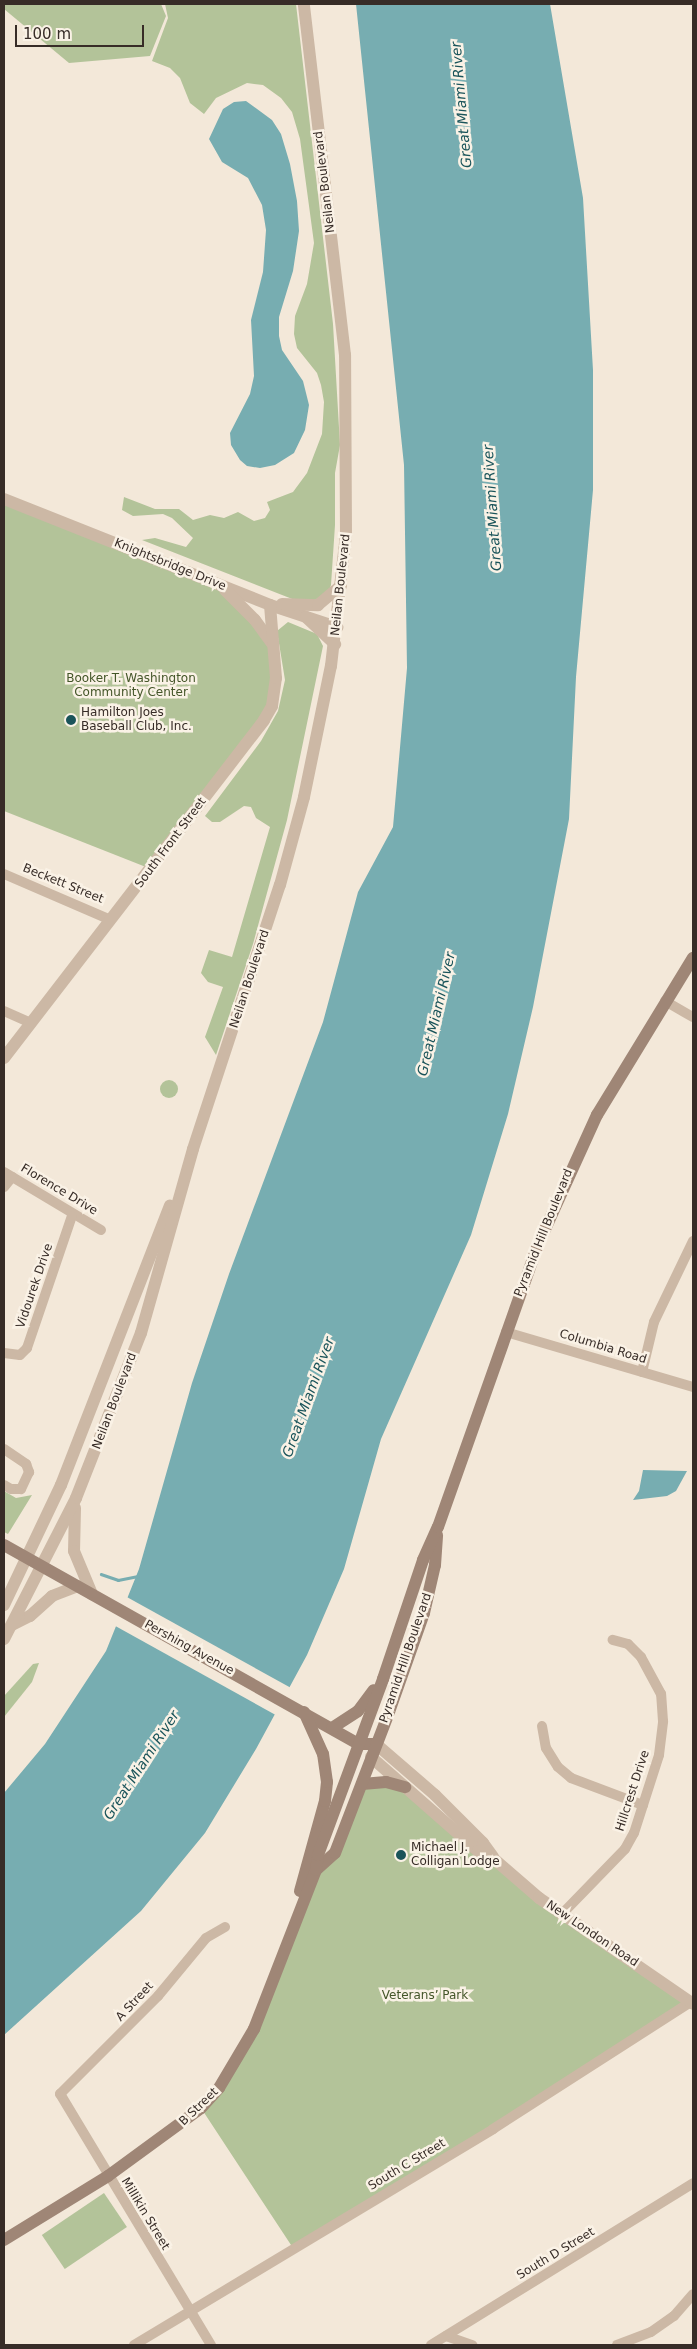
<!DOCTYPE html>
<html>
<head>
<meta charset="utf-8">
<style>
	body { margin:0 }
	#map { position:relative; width:697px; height:2349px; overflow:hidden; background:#f3e8d9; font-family:"DejaVu Sans",sans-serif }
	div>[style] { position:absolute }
	.green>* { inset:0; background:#b3c399; transform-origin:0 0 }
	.round { border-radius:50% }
	.water>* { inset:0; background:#77adb1 }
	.pier>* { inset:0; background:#f3e8d9; transform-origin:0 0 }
	.stream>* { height:2.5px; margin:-1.25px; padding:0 1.25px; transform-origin:1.25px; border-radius:1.25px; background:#77adb1 }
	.minor>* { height:10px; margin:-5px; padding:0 5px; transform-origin:5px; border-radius:5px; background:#ccb8a5 }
	.tertiary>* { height:12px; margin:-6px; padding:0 6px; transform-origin:6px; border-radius:6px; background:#ccb8a5 }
	.secondary>* { height:12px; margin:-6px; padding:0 6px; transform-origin:6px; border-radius:6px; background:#9f8676 }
	.dots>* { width:14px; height:14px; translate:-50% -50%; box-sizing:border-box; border:2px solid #faf2e6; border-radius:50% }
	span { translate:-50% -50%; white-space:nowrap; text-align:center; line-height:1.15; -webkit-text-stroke:5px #faf2e6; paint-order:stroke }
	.street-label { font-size:12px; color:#372c27 }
	.park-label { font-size:12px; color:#445629 }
	.poi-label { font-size:12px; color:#372c27 }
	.left { translate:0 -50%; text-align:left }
	.water-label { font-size:14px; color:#1a545a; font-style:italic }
	.frame { position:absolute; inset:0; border:5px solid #372c27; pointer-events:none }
	.scale { position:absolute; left:15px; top:25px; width:129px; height:22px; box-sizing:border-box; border:2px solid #372c27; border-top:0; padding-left:6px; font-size:15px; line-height:18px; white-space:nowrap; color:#372c27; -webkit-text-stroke:4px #faf2e6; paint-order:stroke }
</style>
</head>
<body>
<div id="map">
	<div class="green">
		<div style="clip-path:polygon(4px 4px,161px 4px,166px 16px,150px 56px,69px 63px,4px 9px)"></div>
		<div style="clip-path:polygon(165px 4px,296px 4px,333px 324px,340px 445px,335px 473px,335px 525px,331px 585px,328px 594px,305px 604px,142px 540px,155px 538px,186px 547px,193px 538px,172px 518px,163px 514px,133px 516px,122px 510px,124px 497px,155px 509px,179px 509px,193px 520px,210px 515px,224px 518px,238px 512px,254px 521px,265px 518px,270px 510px,267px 502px,293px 492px,307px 473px,322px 434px,324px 402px,321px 385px,317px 373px,297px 348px,294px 334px,295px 316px,307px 284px,314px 243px,300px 139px,292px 112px,281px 98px,263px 85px,247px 83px,216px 98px,204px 114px,190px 103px,180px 78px,170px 68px,152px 61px,168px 18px)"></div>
		<div style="clip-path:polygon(4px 499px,220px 585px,272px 643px,272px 706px,151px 869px,4px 811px)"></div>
		<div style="clip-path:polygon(288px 622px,317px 634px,323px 646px,287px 820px,253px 944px,216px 1055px,205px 1037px,223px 987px,208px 982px,201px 973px,209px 950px,232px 957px,270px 827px,256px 818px,251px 807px,244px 806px,220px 822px,212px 822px,205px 816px,261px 741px,278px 711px,285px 680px,277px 631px)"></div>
		<div class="round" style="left:160px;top:1080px;width:18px;height:18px"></div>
		<div style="clip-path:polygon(4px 1491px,16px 1498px,32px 1495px,8px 1534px,4px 1532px)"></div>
		<div style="clip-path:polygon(39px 1663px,32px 1682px,4px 1717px,4px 1696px,33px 1664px)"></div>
		<div style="clip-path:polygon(392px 1782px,478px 1851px,691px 2002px,293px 2248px,201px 2108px,235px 2064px,297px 1915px,327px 1862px,362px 1784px)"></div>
		<div style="left:104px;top:2193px;width:41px;height:75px;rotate:56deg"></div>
	</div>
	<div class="water">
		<div style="clip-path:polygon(356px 4px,550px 4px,583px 198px,593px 370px,593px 490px,576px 677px,569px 819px,533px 1007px,508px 1114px,471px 1235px,381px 1439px,344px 1569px,307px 1655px,256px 1749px,205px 1833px,141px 1911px,4px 2035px,4px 1793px,45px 1744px,106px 1651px,139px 1569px,192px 1383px,229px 1274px,323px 1022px,358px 892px,393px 827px,407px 668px,404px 465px)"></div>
		<div style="clip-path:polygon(246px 101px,272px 120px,281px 134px,290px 164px,297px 201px,299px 231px,293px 271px,279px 317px,279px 336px,282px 350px,303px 381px,309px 405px,305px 430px,294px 453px,275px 465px,260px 468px,247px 466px,240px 460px,231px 445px,230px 433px,250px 394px,254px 376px,251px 320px,263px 272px,266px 230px,262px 205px,248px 178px,222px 162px,209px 139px,223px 109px,234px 102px)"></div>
		<div style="clip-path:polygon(643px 1470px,687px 1471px,676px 1491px,667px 1496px,633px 1500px,639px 1491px)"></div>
	</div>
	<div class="pier">
		<div style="left:125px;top:1596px;width:191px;height:31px;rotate:29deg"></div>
	</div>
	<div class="stream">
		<div style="left:101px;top:1574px;width:18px;rotate:19deg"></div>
		<div style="left:118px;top:1580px;width:20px;rotate:-11deg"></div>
	</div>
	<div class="minor">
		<div style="left:4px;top:874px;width:116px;rotate:23.3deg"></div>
		<div style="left:665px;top:1001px;width:32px;rotate:30deg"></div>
		<div style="left:4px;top:1011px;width:30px;rotate:24deg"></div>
		<div style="left:4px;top:1172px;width:113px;rotate:30.9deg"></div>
		<div style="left:4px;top:1187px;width:13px;rotate:-51deg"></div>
		<div style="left:506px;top:1332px;width:195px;rotate:16.4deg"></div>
		<div style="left:4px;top:1353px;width:16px;rotate:7deg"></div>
		<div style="left:20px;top:1355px;width:10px;rotate:-45deg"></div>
		<div style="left:27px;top:1348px;width:139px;rotate:-71.2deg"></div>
		<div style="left:642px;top:1372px;width:51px;rotate:-76.5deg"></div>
		<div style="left:654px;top:1322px;width:90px;rotate:-64.3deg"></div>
		<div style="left:4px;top:1449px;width:27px;rotate:34deg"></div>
		<div style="left:26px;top:1464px;width:9px;rotate:69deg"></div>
		<div style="left:29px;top:1472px;width:19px;rotate:115deg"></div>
		<div style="left:21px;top:1489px;width:10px;rotate:180deg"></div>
		<div style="left:11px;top:1489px;width:8px;rotate:-150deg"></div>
		<div style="left:542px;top:1726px;width:22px;rotate:80deg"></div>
		<div style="left:546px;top:1748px;width:22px;rotate:58deg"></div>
		<div style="left:558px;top:1767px;width:17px;rotate:40deg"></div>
		<div style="left:571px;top:1778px;width:77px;rotate:20.6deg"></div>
		<div style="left:561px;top:1915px;width:92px;rotate:-45.9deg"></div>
		<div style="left:625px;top:1849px;width:18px;rotate:-61deg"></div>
		<div style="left:634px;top:1833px;width:82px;rotate:-72.2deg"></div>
		<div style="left:659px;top:1755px;width:34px;rotate:-83deg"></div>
		<div style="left:663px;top:1721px;width:27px;rotate:-94deg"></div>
		<div style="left:661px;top:1694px;width:42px;rotate:-118.4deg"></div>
		<div style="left:641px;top:1657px;width:18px;rotate:-135deg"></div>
		<div style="left:628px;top:1644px;width:16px;rotate:-165deg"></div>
		<div style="left:446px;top:2336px;width:28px;rotate:19deg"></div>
		<div style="left:134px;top:2345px;width:419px;rotate:-31deg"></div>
		<div style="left:493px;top:2129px;width:235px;rotate:-32.7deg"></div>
		<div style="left:211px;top:2345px;width:293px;rotate:-121deg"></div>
		<div style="left:60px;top:2094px;width:139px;rotate:-45deg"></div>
		<div style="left:158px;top:1996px;width:75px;rotate:-50.4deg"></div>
		<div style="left:206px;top:1938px;width:22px;rotate:-30deg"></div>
		<div style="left:431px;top:2345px;width:308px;rotate:-31.7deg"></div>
		<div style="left:617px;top:2345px;width:36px;rotate:-21deg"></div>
		<div style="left:651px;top:2332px;width:28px;rotate:-35deg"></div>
		<div style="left:674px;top:2316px;width:29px;rotate:-49deg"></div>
	</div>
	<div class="tertiary">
		<div style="left:4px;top:499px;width:286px;rotate:21.7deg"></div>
		<div style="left:270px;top:605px;width:71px;rotate:18.2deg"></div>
		<div style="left:225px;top:590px;width:42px;rotate:45deg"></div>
		<div style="left:255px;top:620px;width:29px;rotate:54deg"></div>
		<div style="left:282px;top:604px;width:36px;rotate:2deg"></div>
		<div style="left:318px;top:605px;width:30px;rotate:-40deg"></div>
		<div style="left:306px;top:617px;width:40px;rotate:43deg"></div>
		<div style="left:4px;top:1058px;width:426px;rotate:-52.4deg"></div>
		<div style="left:264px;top:720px;width:16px;rotate:-60deg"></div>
		<div style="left:272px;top:706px;width:28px;rotate:-82deg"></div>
		<div style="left:276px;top:678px;width:73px;rotate:-94.7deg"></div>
		<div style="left:75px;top:1508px;width:43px;rotate:91.3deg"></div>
		<div style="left:74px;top:1551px;width:47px;rotate:67.3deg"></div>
		<div style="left:4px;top:1605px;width:133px;rotate:-64.6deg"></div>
		<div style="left:61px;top:1485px;width:300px;rotate:-68.7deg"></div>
		<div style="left:12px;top:1625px;width:20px;rotate:-27deg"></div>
		<div style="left:30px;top:1616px;width:30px;rotate:-42deg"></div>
		<div style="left:52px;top:1596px;width:28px;rotate:-21deg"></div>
		<div style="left:4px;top:1639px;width:158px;rotate:-62.9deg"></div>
		<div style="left:76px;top:1498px;width:177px;rotate:-68.5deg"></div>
		<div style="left:141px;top:1333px;width:191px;rotate:-74.2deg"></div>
		<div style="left:193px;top:1149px;width:278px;rotate:-71.8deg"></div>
		<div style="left:280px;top:885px;width:91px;rotate:-74.7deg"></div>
		<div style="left:304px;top:797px;width:134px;rotate:-78.4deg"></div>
		<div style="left:331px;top:666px;width:133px;rotate:-83.5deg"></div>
		<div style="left:346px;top:534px;width:179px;rotate:-90.3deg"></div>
		<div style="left:345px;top:355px;width:353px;rotate:-96.7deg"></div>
		<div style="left:376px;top:1744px;width:78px;rotate:40.8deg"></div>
		<div style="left:435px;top:1795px;width:68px;rotate:45deg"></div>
		<div style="left:483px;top:1843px;width:17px;rotate:54deg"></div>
		<div style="left:371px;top:1757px;width:142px;rotate:41.3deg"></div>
		<div style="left:478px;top:1851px;width:18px;rotate:27deg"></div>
		<div style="left:494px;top:1859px;width:60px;rotate:40.9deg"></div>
		<div style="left:539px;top:1898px;width:187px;rotate:34.5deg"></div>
	</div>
	<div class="secondary">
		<div style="left:4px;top:1545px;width:407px;rotate:29.3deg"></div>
		<div style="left:359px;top:1744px;width:17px"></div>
		<div style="left:332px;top:1728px;width:31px;rotate:-33deg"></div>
		<div style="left:358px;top:1711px;width:26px;rotate:-53deg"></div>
		<div style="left:362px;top:1784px;width:24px;rotate:-5deg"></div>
		<div style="left:386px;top:1782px;width:20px;rotate:15deg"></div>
		<div style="left:316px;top:1870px;width:25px;rotate:-42deg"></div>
		<div style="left:335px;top:1853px;width:151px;rotate:-69deg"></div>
		<div style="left:389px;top:1712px;width:105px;rotate:-70.5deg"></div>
		<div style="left:424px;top:1613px;width:49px;rotate:-77.1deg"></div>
		<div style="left:435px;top:1565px;width:30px;rotate:-86deg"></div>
		<div style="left:300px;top:1891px;width:93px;rotate:-74.5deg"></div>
		<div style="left:325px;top:1801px;width:19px;rotate:-84deg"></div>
		<div style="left:327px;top:1782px;width:28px;rotate:-98deg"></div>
		<div style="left:323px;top:1754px;width:46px;rotate:-114.3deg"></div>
		<div style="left:4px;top:2240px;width:122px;rotate:-31.6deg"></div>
		<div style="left:108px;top:2176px;width:115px;rotate:-36.2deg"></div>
		<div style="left:201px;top:2108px;width:27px;rotate:-48deg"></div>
		<div style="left:219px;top:2088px;width:69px;rotate:-59.3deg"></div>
		<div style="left:254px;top:2029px;width:171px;rotate:-68.7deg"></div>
		<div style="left:316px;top:1870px;width:15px;rotate:-82deg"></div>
		<div style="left:318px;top:1855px;width:188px;rotate:-69.7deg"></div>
		<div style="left:383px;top:1679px;width:126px;rotate:-71.4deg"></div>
		<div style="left:423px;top:1560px;width:36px;rotate:-66deg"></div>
		<div style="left:438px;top:1527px;width:297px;rotate:-70.5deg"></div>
		<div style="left:537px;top:1247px;width:145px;rotate:-65.6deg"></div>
		<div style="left:597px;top:1115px;width:184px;rotate:-58.6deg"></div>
	</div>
	<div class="dots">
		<div style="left:71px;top:720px;background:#1a545a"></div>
		<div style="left:401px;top:1855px;background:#1a545a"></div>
	</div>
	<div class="street-label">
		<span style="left:325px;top:182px;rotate:-97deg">Neilan Boulevard</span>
		<span style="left:170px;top:565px;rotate:22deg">Knightsbridge Drive</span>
		<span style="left:341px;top:585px;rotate:-84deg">Neilan Boulevard</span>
		<span style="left:171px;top:843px;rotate:-53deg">South Front Street</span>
		<span style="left:63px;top:884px;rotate:22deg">Beckett Street</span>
		<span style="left:250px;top:979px;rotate:-72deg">Neilan Boulevard</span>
		<span style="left:59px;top:1190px;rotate:31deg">Florence Drive</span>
		<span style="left:544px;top:1233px;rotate:-68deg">Pyramid Hill Boulevard</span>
		<span style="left:35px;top:1286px;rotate:-71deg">Vidourek Drive</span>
		<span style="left:603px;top:1347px;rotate:17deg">Columbia Road</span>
		<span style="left:115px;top:1401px;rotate:-69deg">Neilan Boulevard</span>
		<span style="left:189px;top:1648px;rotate:29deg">Pershing Avenue</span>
		<span style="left:406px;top:1658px;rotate:-71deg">Pyramid Hill Boulevard</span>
		<span style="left:633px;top:1791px;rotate:-72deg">Hillcrest Drive</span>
		<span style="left:592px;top:1934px;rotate:34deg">New London Road</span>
		<span style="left:135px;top:2002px;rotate:-47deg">A Street</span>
		<span style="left:199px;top:2107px;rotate:-44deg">B Street</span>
		<span style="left:407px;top:2165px;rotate:-31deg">South C Street</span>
		<span style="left:145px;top:2214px;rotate:59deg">Millikin Street</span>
		<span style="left:556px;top:2254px;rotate:-31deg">South D Street</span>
	</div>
	<div class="park-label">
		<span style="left:131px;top:686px">Booker T. Washington<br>Community Center</span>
		<span style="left:425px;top:1996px">Veterans’ Park</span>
	</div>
	<div class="poi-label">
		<span class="left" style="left:81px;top:720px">Hamilton Joes<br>Baseball Club, Inc.</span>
		<span class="left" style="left:411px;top:1855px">Michael J.<br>Colligan Lodge</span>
	</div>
	<div class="water-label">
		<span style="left:461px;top:105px;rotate:-95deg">Great Miami River</span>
		<span style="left:492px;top:508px;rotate:-94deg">Great Miami River</span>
		<span style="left:436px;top:1014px;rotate:-77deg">Great Miami River</span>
		<span style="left:308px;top:1397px;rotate:-70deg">Great Miami River</span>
		<span style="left:141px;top:1765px;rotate:-57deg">Great Miami River</span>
	</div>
	<div class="frame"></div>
	<div class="scale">100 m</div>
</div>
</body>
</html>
